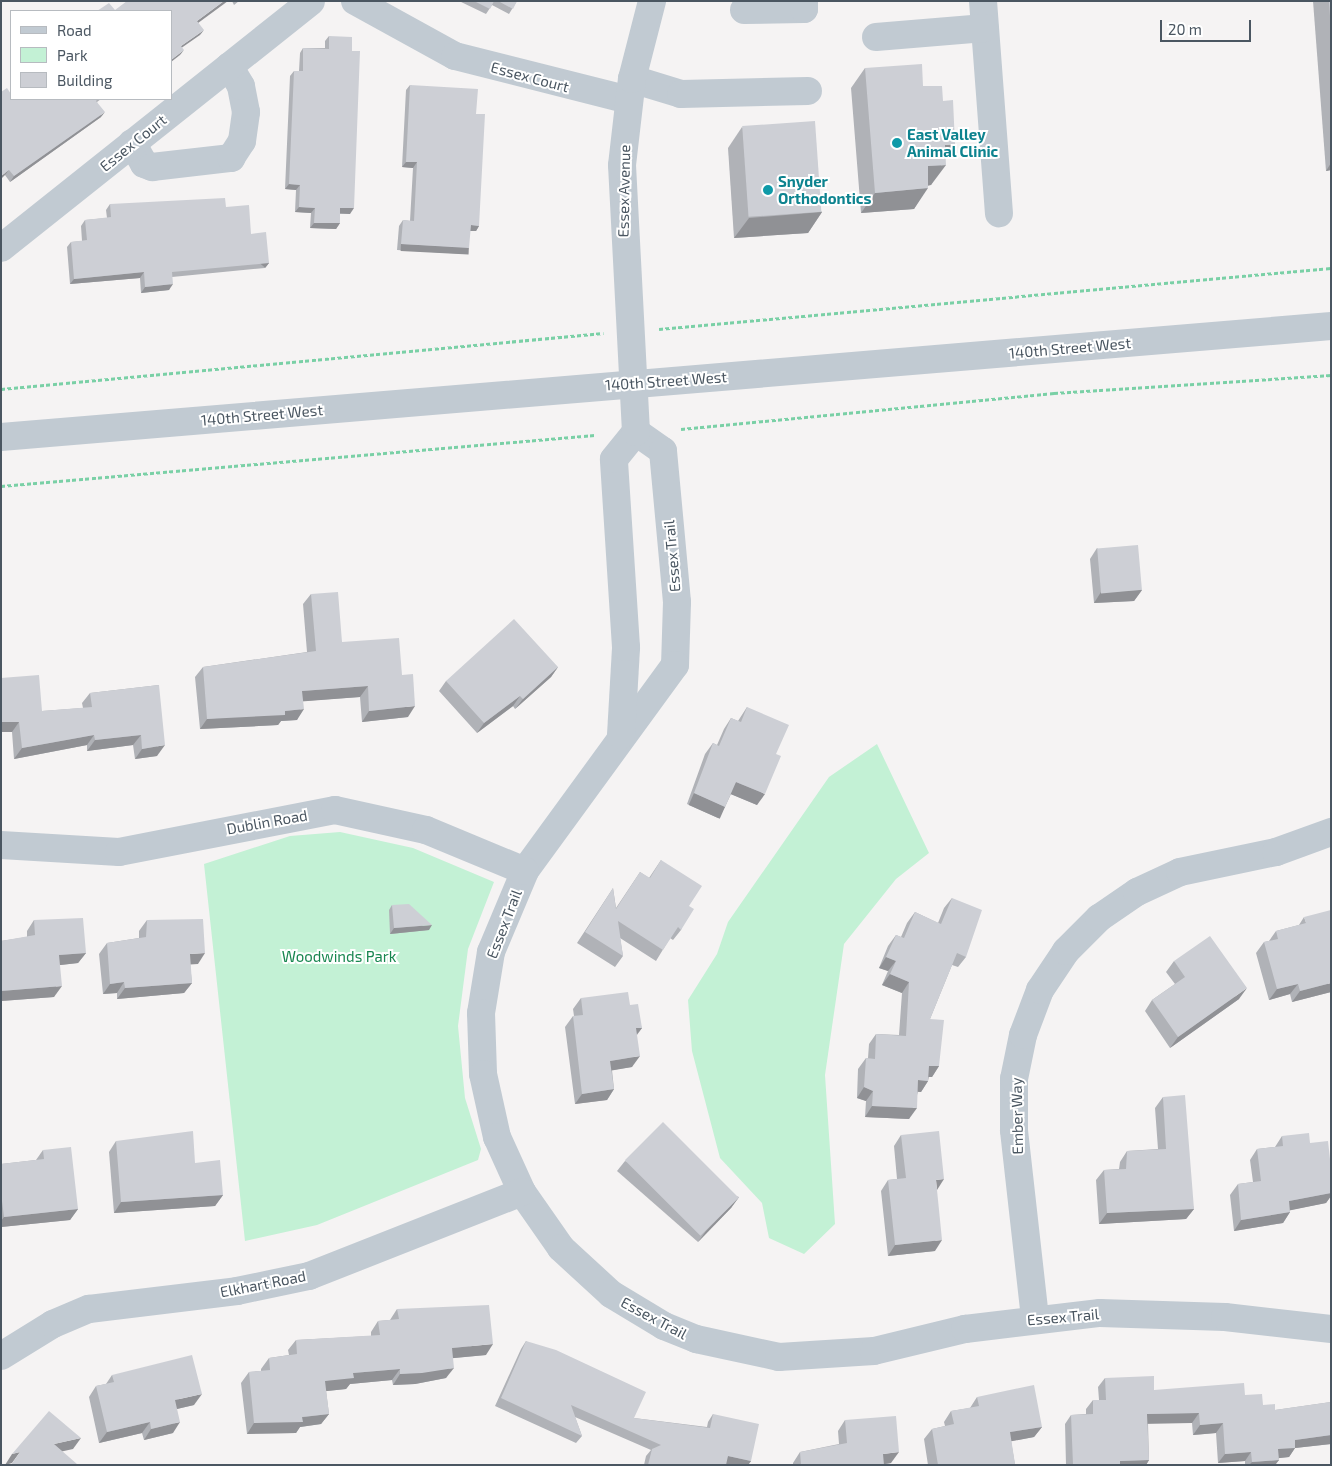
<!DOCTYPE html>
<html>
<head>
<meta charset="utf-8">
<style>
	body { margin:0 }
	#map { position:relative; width:1332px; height:1466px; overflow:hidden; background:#f5f3f3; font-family:"Exo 2",sans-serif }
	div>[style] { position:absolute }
	.green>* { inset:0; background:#c3f1d5 }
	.path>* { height:3px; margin-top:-1.5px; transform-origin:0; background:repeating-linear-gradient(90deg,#7ad0a6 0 4px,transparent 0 6.5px) }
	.minor>* { height:28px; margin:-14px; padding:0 14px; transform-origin:14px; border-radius:14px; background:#c1cad2 }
	.wall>* { inset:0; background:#b0b2b7 }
	.shaded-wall>* { inset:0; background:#909195; transform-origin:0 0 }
	.building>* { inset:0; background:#cdcfd5; transform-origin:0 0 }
	.dots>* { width:14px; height:14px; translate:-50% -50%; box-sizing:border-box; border:2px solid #fff; border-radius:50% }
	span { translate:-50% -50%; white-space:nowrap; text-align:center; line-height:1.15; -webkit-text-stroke:4px #fff; paint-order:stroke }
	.street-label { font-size:15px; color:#4a5661 }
	.culture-label { font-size:15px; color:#0d838f; font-weight:700 }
	.left { translate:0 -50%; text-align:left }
	.park-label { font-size:15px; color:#17864f }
	.frame { position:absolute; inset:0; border:2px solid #4a5661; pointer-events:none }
	.legend { position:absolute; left:10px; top:10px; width:162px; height:90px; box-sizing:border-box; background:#fff; border:1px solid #b7bbc0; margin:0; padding:6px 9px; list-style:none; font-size:15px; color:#4a5661 }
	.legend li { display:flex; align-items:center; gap:10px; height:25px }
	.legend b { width:25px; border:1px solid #b7bbc0 }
	.scale { position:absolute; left:1160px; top:20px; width:91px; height:22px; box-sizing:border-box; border:2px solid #4a5661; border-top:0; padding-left:6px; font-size:15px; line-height:18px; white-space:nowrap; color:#4a5661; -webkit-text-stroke:4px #fff; paint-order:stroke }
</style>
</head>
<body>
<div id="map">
	<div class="green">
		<div style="clip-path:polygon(877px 744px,929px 853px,896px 879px,844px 944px,825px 1075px,835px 1224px,804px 1254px,769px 1238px,762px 1203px,720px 1158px,692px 1051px,688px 1000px,717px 954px,728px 922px,829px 777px)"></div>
		<div style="clip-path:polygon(340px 832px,413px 848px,494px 882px,468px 949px,458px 1026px,465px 1098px,481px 1149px,478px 1160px,317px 1225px,245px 1241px,204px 864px,290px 836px)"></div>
	</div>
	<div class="path">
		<div style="left:659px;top:329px;width:675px;rotate:-5.19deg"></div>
		<div style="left:1px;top:389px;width:605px;rotate:-5.31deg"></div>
		<div style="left:681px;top:429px;width:375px;rotate:-5.5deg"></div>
		<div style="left:1054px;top:393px;width:278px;rotate:-3.7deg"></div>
		<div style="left:1px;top:486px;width:596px;rotate:-4.91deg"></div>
	</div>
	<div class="minor">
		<div style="left:355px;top:1px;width:114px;rotate:28.8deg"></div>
		<div style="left:455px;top:56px;width:179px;rotate:14.2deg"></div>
		<div style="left:983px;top:1px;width:213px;rotate:85.7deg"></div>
		<div style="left:744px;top:10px;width:60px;rotate:-1deg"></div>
		<div style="left:804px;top:9px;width:8px;rotate:-90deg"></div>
		<div style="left:876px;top:37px;width:109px;rotate:-4.7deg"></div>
		<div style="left:632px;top:79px;width:51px;rotate:17deg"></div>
		<div style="left:681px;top:94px;width:127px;rotate:-1.4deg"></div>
		<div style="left:132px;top:143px;width:24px;rotate:60deg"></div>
		<div style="left:144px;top:164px;width:9px;rotate:21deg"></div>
		<div style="left:152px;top:167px;width:80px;rotate:-6.5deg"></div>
		<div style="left:231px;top:158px;width:20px;rotate:-57deg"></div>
		<div style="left:242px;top:141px;width:29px;rotate:-82deg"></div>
		<div style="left:246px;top:112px;width:26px;rotate:-101deg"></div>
		<div style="left:241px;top:86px;width:23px;rotate:-121deg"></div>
		<div style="left:1px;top:248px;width:396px;rotate:-38.5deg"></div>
		<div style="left:636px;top:432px;width:33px;rotate:35deg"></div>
		<div style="left:663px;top:451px;width:152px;rotate:84.7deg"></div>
		<div style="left:677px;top:602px;width:63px;rotate:91.8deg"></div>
		<div style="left:675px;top:665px;width:255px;rotate:126.1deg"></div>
		<div style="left:525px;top:871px;width:88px;rotate:112.8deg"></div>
		<div style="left:491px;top:952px;width:62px;rotate:99.3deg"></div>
		<div style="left:481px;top:1013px;width:61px;rotate:88.1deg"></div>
		<div style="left:483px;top:1074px;width:65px;rotate:77.5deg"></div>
		<div style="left:497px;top:1137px;width:60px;rotate:65.6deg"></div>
		<div style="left:522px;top:1192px;width:68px;rotate:55.1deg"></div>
		<div style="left:561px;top:1248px;width:68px;rotate:42.6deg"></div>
		<div style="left:611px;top:1294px;width:62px;rotate:31.1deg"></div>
		<div style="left:664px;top:1326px;width:35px;rotate:22deg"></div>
		<div style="left:696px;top:1339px;width:85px;rotate:12.2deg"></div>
		<div style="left:779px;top:1357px;width:95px;rotate:-3.6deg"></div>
		<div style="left:874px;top:1351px;width:94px;rotate:-13.6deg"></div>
		<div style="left:965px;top:1329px;width:136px;rotate:-6.8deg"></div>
		<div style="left:1100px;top:1313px;width:125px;rotate:1.8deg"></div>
		<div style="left:1225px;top:1317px;width:107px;rotate:6.5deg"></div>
		<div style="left:1px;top:437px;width:1335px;rotate:-4.77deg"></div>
		<div style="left:621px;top:735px;width:88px;rotate:-86.7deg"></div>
		<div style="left:626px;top:647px;width:188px;rotate:-93.7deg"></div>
		<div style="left:614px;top:459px;width:35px;rotate:-51deg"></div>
		<div style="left:636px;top:432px;width:267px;rotate:-93deg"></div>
		<div style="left:622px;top:165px;width:87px;rotate:-83.4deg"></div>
		<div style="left:632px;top:79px;width:81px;rotate:-75.6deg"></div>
		<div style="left:1px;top:845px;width:118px;rotate:3.4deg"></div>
		<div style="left:119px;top:852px;width:220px;rotate:-11deg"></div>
		<div style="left:335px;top:810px;width:93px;rotate:12.4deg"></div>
		<div style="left:426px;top:830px;width:107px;rotate:22.5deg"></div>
		<div style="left:1035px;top:1318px;width:189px;rotate:-96.4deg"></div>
		<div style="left:1014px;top:1130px;width:51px;rotate:-90deg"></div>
		<div style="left:1014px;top:1079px;width:45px;rotate:-78.4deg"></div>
		<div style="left:1023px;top:1035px;width:48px;rotate:-69.3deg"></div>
		<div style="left:1040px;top:990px;width:47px;rotate:-56.3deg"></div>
		<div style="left:1066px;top:951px;width:47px;rotate:-45deg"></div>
		<div style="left:1099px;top:918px;width:46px;rotate:-34.4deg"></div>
		<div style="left:1137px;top:892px;width:47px;rotate:-24.9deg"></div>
		<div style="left:1180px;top:872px;width:98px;rotate:-11.8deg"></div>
		<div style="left:1276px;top:852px;width:59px;rotate:-20deg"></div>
		<div style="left:1px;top:1356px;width:61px;rotate:-31.6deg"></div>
		<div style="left:53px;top:1324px;width:39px;rotate:-23deg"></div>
		<div style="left:89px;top:1309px;width:149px;rotate:-6.9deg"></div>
		<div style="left:237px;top:1291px;width:74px;rotate:-11.8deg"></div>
		<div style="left:309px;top:1276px;width:229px;rotate:-21.5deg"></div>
	</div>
	<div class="wall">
		<div style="clip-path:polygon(232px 1px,239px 1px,234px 5px)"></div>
		<div style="clip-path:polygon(459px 1px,517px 1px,509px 14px,492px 5px,486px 14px)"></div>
		<div style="clip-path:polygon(1313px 1px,1331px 1px,1331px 170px,1326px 171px)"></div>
		<div style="clip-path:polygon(329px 36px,352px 51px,350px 214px,340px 214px,340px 223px,336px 229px,310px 228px,311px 213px,295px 212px,296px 190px,285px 189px,290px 76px,294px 71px,299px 71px,300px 53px,303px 48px,325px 48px,325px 41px)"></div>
		<div style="clip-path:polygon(865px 68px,923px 86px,945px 158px,931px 185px,928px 186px,914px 209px,861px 213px,851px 88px)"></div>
		<div style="clip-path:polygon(410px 85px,476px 114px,479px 226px,476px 231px,470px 231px,466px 254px,397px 250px,399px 226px,403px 220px,410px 221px,413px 168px,402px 167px,406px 90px)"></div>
		<div style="clip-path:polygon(11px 99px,101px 99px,97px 102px,101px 117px,10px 182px,5px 175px)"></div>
		<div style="clip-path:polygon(742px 127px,822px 212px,808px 233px,734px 238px,728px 148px)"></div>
		<div style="clip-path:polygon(110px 204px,226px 207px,251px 234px,269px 263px,265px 268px,172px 277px,169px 290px,141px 293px,140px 278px,70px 284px,67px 247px,71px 242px,82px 241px,81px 226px,85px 220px,107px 218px,106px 210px)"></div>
		<div style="clip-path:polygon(1097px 548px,1142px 590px,1134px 601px,1094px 603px,1090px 559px)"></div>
		<div style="clip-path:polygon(311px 594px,342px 642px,402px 675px,408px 717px,362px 722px,360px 697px,303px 701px,297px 720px,281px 721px,278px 725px,200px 729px,195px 677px,203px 667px,307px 652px,303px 604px)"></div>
		<div style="clip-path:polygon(558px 667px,551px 677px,515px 709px,513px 706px,477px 733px,439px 691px,446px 681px)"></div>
		<div style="clip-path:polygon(1px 678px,42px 711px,83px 708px,82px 703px,90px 693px,159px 685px,157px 756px,135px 759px,133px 745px,87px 751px,87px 745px,14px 759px,12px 732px,1px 732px)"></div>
		<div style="clip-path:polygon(747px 707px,776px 754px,757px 805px,731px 794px,725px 807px,718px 818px,687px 804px,705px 754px,713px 743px,717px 745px,724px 729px,731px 718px,738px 721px)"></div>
		<div style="clip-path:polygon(661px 860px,689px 906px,681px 930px,673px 940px,670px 938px,656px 961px,620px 938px,623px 956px,615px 967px,577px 943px,613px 888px,616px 908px,640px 872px,649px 878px)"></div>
		<div style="clip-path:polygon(952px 898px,966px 957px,958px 967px,952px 965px,930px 1019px,939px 1066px,932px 1077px,929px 1077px,928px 1081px,921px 1092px,918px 1092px,909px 1119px,865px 1117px,866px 1101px,857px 1098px,858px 1069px,866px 1058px,868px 1058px,869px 1044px,876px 1034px,899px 1035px,902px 993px,882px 985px,888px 971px,879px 968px,888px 946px,896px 935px,901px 937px,907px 923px,915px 912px,938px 923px,944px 908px)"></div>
		<div style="clip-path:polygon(392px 905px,429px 930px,390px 934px,389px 910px)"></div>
		<div style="clip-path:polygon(1304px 917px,1331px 992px,1292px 1002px,1290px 994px,1269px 1000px,1256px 953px,1264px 942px,1269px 941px,1276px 931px,1299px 925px)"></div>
		<div style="clip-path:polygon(34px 920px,86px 953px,78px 963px,60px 965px,54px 997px,1px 1001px,1px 941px,27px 937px,27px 931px)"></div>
		<div style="clip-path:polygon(147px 920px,198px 964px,190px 964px,192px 983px,184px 993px,117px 999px,117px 993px,103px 994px,99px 954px,107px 943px,139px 938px,139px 931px)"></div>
		<div style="clip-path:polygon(1174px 961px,1239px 999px,1170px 1048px,1145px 1011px,1152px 1000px,1175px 984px,1166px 972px)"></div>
		<div style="clip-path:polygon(581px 998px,630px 1005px,642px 1028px,637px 1035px,632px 1067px,612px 1070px,614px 1089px,607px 1100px,575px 1104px,565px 1027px,573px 1016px,574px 1016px,573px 1009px)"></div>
		<div style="clip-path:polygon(1163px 1097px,1194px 1209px,1186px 1219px,1099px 1224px,1096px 1180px,1104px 1170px,1119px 1169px,1120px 1162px,1127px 1151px,1158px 1149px,1155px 1108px)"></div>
		<div style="clip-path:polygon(901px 1135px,937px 1189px,935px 1251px,888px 1256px,881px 1191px,888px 1180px,897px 1179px,894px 1146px)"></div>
		<div style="clip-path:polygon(1282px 1136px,1310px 1143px,1331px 1168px,1331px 1196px,1326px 1203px,1290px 1210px,1290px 1212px,1283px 1223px,1234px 1231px,1230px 1195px,1238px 1184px,1253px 1182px,1250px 1160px,1257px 1149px,1275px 1147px)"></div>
		<div style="clip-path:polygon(116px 1141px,195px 1163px,223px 1195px,215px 1206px,114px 1213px,109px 1152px)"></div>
		<div style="clip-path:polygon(43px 1150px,78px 1209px,70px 1220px,1px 1227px,1px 1164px,36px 1160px)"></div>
		<div style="clip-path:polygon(625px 1161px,739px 1197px,731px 1208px,698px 1242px,617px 1171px)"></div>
		<div style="clip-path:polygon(397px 1309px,486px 1355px,453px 1358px,446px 1378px,415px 1384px,393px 1385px,392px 1380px,350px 1384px,346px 1389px,326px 1391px,329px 1414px,321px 1424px,300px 1427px,296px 1433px,247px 1434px,241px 1383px,249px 1372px,261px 1371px,261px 1369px,269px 1358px,289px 1355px,288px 1350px,296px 1340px,371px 1336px,371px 1332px,378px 1321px,390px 1320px)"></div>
		<div style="clip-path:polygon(526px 1341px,634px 1418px,707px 1427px,708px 1422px,713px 1414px,751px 1461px,748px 1465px,644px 1465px,646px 1456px,651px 1450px,575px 1417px,582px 1436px,576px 1443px,495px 1406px,521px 1349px)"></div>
		<div style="clip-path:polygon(112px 1375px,194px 1405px,177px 1409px,173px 1433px,144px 1440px,142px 1433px,99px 1443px,89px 1397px,96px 1386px,106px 1384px)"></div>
		<div style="clip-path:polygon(1105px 1378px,1154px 1390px,1245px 1395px,1263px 1405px,1275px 1410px,1331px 1402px,1331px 1444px,1295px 1448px,1289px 1457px,1279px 1458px,1279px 1460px,1275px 1465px,1245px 1465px,1245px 1461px,1218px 1463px,1216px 1433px,1193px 1435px,1192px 1423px,1148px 1423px,1149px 1460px,1146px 1465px,1066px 1465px,1065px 1424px,1071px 1415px,1086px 1414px,1086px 1409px,1093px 1400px,1099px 1400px,1098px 1387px)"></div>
		<div style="clip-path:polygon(977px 1397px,1042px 1427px,1034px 1437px,1011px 1441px,1015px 1465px,928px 1465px,924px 1439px,932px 1429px,945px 1426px,944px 1422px,951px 1411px,970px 1408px)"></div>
		<div style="clip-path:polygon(845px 1420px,891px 1463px,884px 1464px,884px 1465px,793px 1465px,793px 1463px,800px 1452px,839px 1444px,838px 1431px)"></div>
	</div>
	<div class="shaded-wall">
		<div style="clip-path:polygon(224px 1px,228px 1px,194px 26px,197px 21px)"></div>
		<div style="clip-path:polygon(204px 30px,200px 35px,177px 51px,181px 46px)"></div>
		<div style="clip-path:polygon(184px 50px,180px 55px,171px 62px,171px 60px)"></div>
		<div style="clip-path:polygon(105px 112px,101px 117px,10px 182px,14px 176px)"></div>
		<div style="clip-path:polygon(955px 144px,940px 165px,945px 145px)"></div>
		<div style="clip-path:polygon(406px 162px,417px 162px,413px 168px,402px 167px)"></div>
		<div style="clip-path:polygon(1331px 163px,1331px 170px,1326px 171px)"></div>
		<div style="clip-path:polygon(946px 165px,931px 185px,913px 186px,928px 166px)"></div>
		<div style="clip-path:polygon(9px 170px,5px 175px,1px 179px,1px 176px)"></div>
		<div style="clip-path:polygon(289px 184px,300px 185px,296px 190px,285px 189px)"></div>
		<div style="clip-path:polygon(928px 188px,914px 209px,861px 213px,875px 193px)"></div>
		<div style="clip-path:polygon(299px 207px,315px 208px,311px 213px,295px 212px)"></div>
		<div style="clip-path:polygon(340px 208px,354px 208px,350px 214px,337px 213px)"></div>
		<div style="clip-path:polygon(822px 212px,808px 233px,734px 238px,749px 218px)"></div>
		<div style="clip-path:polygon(314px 223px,340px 223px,336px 229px,310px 228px)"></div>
		<div style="clip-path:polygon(471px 225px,479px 226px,476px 231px,467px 231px)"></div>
		<div style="left:401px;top:244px;width:68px;height:7px;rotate:3deg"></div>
		<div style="left:269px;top:263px;width:6px;height:97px;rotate:129deg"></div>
		<div style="clip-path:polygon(144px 272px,140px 278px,70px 284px,74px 279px)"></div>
		<div style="clip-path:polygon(173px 284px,169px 290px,141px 293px,145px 287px)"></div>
		<div style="clip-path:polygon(1142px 590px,1134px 601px,1094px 603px,1101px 592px)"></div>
		<div style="clip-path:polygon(558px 667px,551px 677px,515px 709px,523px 699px)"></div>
		<div style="clip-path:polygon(368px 686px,360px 697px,295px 702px,302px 691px)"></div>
		<div style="clip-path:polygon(520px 696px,513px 706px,477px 733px,484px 723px)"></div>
		<div style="clip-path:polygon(415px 706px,408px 717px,362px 722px,369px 711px)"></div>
		<div style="clip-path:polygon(304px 709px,297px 720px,281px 721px,278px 725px,200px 729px,207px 719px)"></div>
		<div style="clip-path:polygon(1px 722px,19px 722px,12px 732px,1px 732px)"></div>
		<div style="clip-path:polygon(94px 735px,87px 745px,14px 759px,22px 748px)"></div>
		<div style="clip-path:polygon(141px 735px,133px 745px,87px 751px,95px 740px)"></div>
		<div style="clip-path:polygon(165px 745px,157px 756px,135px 759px,142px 749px)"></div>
		<div style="clip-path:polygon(736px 782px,765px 794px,757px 805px,728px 793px)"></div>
		<div style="left:694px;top:793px;width:34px;height:13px;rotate:24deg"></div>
		<div style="clip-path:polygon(432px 925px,429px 930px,390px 934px,394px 928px)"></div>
		<div style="clip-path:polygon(86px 953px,78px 963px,52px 966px,59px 955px)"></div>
		<div style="clip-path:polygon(205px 953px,198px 964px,182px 965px,190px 954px)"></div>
		<div style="clip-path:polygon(886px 957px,896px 961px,888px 971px,879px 968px)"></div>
		<div style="clip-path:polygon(890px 974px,909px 982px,902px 993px,882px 985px)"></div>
		<div style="clip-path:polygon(124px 982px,117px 993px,103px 994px,110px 984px)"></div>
		<div style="clip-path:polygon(192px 983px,184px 993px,117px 999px,125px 988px)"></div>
		<div style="clip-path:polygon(1331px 983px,1331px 992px,1292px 1002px,1300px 991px)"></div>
		<div style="clip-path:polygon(1298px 984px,1290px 994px,1269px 1000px,1277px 989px)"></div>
		<div style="clip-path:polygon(62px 986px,54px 997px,1px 1001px,1px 991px)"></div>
		<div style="clip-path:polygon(1247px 988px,1239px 999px,1170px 1048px,1178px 1037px)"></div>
		<div style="clip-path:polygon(636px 1028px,642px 1028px,634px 1038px)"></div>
		<div style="clip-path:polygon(640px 1056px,632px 1067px,603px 1072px,610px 1061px)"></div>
		<div style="clip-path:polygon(929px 1066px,939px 1066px,932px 1077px,922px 1077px)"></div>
		<div style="clip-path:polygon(918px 1080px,928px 1081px,921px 1092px,911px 1091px)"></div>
		<div style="clip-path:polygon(864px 1087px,873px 1091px,866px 1101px,857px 1098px)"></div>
		<div style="clip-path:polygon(614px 1089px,607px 1100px,575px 1104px,582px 1094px)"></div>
		<div style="clip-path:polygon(872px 1106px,917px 1108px,909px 1119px,865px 1117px)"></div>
		<div style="clip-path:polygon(944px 1179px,937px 1190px,936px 1180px)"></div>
		<div style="clip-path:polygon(1331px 1193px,1331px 1196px,1326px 1203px,1282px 1212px,1289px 1201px)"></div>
		<div style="clip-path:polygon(223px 1195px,215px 1206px,114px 1213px,121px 1202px)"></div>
		<div style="clip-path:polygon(739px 1197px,731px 1208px,698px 1242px,706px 1231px)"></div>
		<div style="clip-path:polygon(78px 1209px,70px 1220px,1px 1227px,1px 1221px,4px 1217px)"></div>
		<div style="clip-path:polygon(1194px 1209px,1186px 1219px,1099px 1224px,1107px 1213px)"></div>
		<div style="clip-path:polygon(1290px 1212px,1283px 1223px,1234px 1231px,1241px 1220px)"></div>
		<div style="clip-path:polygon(942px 1240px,935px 1251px,888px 1256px,895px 1245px)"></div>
		<div style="clip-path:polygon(493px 1344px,486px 1355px,444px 1359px,452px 1348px)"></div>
		<div style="clip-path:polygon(454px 1368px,446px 1378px,415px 1384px,393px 1385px,400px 1374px)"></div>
		<div style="clip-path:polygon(400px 1369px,392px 1380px,350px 1384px,346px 1389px,318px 1392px,325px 1381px,353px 1373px)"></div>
		<div style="clip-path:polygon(202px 1394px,194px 1405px,168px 1411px,175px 1400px)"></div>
		<div style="clip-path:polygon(1199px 1413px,1192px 1423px,1141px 1424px,1147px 1414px)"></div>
		<div style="clip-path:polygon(329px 1414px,321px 1424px,300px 1427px,296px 1433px,247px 1434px,254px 1423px)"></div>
		<div style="clip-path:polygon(150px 1422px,142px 1433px,99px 1443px,107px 1432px)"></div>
		<div style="clip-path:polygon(180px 1422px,173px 1433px,144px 1440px,151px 1429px)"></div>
		<div style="clip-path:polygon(1223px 1423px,1216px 1433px,1193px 1435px,1200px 1425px)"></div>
		<div style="clip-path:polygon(1042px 1427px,1034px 1437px,1002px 1443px,1010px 1432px)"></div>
		<div style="clip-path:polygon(1331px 1435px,1331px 1444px,1295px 1448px,1289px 1457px,1271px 1459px,1278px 1449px,1295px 1440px)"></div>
		<div style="clip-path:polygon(81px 1438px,73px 1449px,46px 1455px,54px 1444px)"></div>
		<div style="clip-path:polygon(20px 1452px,12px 1463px,5px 1465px,12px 1454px)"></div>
		<div style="clip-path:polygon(899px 1452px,891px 1463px,879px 1465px,883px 1454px)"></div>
		<div style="clip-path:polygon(1251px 1452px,1245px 1461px,1218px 1463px,1225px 1454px)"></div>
		<div style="clip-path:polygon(728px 1456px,751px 1461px,748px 1465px,727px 1465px,723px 1464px)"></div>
		<div style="clip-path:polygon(1149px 1460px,1146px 1465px,1118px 1465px,1120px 1461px)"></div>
		<div style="clip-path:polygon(1279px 1460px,1275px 1465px,1249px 1465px,1252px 1462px)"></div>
	</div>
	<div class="building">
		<div style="clip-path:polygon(127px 1px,224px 1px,197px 21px,204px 30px,181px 46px,184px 50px,171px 60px,171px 11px,97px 11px,109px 3px,115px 10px)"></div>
		<div style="clip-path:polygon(474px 1px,494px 1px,490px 9px)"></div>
		<div style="clip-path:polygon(498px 1px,517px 1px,513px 9px)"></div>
		<div style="clip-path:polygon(1329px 1px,1331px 1px,1331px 30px)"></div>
		<div style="clip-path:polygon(329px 36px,352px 37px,352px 51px,360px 51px,354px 208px,340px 208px,340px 223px,314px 223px,315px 208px,299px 207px,300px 185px,289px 184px,294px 71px,303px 71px,303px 48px,329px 49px)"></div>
		<div style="clip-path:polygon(922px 64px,923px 86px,942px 86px,943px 101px,953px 100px,955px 144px,945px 145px,946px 165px,928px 166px,928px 188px,875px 193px,865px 68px)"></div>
		<div style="clip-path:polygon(410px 85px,478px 89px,476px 114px,485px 114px,479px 226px,471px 225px,469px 248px,401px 244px,403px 220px,414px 221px,417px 162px,406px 162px)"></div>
		<div style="clip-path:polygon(7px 88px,11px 94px,11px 99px,98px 99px,96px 101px,105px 112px,14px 176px,9px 170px,1px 176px,1px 92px)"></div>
		<div style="left:815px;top:121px;width:91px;height:73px;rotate:86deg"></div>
		<div style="clip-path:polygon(225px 198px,226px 207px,249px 205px,251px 234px,266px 232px,269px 263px,172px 272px,173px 284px,145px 287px,144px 272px,74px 279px,71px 242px,87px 240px,85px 220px,111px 217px,110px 204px)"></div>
		<div style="left:1138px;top:545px;width:45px;height:41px;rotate:85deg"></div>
		<div style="clip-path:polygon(338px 592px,342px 642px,399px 638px,402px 675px,413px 674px,415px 706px,369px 711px,368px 686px,302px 691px,304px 709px,285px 711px,285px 715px,207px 719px,203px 667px,316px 651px,311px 594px)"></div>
		<div style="clip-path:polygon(514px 619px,558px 667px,523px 699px,520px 696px,484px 723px,446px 681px)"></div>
		<div style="clip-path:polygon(39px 675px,42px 711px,92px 707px,90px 693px,159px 685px,165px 745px,142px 749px,141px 735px,95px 740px,94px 735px,22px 748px,19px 722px,1px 722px,1px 678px)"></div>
		<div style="clip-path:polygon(747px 707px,789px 725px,776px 754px,781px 756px,765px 794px,736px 782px,725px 807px,694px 793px,713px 743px,719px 746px,731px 718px,741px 722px)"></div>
		<div style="clip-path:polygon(661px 860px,702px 886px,689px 906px,694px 909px,681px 930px,678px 927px,663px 950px,618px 921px,623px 956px,585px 932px,613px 888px,616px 909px,640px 872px,650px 878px)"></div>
		<div style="clip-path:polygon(952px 898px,982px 910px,966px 957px,957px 953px,930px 1019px,944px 1020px,939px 1066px,929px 1066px,928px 1081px,918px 1080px,917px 1108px,872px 1106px,873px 1091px,864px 1087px,866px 1058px,875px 1059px,876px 1034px,906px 1036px,909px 982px,890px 974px,896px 961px,886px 957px,896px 935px,904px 938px,915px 912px,941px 924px)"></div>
		<div style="clip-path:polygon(409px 904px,432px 925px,394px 928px,392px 905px)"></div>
		<div style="clip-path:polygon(1331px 910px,1331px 983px,1300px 991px,1298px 984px,1277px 989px,1264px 942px,1278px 939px,1276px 931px,1306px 923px,1304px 917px)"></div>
		<div style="clip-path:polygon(83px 918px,86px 953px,59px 955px,62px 986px,1px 991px,1px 941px,35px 935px,34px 920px)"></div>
		<div style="clip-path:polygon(203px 919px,205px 953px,190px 954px,192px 983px,125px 988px,124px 982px,110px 984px,107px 943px,146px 937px,147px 920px)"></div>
		<div style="clip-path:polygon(1210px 936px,1247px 988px,1178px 1037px,1152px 1000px,1185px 977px,1174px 961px)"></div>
		<div style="clip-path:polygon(628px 992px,630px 1005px,638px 1004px,642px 1028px,636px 1028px,640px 1056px,610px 1061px,614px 1089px,582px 1094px,573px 1016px,583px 1015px,581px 998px)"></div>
		<div style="clip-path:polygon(1185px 1095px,1194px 1209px,1107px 1213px,1104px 1170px,1126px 1169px,1127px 1151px,1166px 1149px,1163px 1097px)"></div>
		<div style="left:663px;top:1122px;width:107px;height:54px;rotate:45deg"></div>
		<div style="clip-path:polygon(193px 1131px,195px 1163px,220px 1160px,223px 1195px,121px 1202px,116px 1141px)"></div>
		<div style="clip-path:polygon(939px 1131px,944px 1179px,936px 1180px,942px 1240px,895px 1245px,888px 1180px,906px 1178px,901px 1135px)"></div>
		<div style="clip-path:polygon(1309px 1133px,1310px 1143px,1328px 1141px,1331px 1168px,1331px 1193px,1289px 1201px,1290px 1212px,1241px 1220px,1238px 1184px,1261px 1181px,1257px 1149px,1283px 1146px,1282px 1136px)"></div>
		<div style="clip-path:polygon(71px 1147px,78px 1209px,4px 1217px,1px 1193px,1px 1164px,44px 1159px,43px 1150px)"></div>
		<div style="clip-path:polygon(489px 1305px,493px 1344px,452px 1348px,454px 1368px,422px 1373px,400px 1374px,400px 1369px,353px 1373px,354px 1378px,325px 1381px,329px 1414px,302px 1417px,303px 1422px,254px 1423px,249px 1372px,270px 1370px,269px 1358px,297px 1354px,296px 1340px,380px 1335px,378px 1321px,399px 1319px,397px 1309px)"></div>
		<div style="clip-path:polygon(526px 1341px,556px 1350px,646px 1392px,634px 1418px,710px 1428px,713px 1414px,759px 1424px,751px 1461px,728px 1456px,726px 1465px,648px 1465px,652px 1449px,661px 1445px,571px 1405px,582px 1436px,501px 1398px)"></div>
		<div style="clip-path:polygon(192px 1355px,202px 1394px,175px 1400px,180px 1422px,151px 1429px,150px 1422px,107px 1432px,96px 1386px,114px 1382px,112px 1375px)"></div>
		<div style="clip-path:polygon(1154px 1376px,1154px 1390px,1244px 1383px,1245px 1395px,1262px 1394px,1263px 1405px,1275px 1404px,1275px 1410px,1331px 1402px,1331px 1435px,1295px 1440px,1295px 1448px,1278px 1449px,1279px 1460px,1252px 1462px,1251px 1452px,1225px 1454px,1223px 1423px,1200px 1425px,1199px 1413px,1147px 1414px,1149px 1460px,1120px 1461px,1120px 1465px,1097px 1465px,1096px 1464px,1073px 1465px,1071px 1415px,1093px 1414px,1093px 1400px,1106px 1400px,1105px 1378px)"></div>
		<div style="clip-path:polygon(1034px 1385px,1042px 1427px,1010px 1432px,1015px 1464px,938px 1465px,932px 1429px,954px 1424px,951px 1411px,979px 1406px,977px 1397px)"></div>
		<div style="clip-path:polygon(49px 1411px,81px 1438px,54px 1444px,77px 1464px,76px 1465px,11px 1465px,20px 1452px,12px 1454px)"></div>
		<div style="clip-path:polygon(896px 1416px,899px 1452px,883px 1454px,884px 1465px,801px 1465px,800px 1452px,847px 1443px,845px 1420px)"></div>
	</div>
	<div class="dots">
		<div style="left:897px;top:143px;background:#0f9aa8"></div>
		<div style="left:768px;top:190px;background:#0f9aa8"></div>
	</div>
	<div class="street-label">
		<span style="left:530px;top:77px;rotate:15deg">Essex Court</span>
		<span style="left:133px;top:143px;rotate:-39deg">Essex Court</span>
		<span style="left:624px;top:191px;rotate:-89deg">Essex Avenue</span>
		<span style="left:1070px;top:348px;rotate:-5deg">140th Street West</span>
		<span style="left:666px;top:381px;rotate:-4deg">140th Street West</span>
		<span style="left:262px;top:415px;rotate:-5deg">140th Street West</span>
		<span style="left:672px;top:556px;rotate:-95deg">Essex Trail</span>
		<span style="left:267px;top:822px;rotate:-10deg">Dublin Road</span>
		<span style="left:504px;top:924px;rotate:-69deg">Essex Trail</span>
		<span style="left:1017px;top:1116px;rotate:-91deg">Ember Way</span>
		<span style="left:263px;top:1284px;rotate:-11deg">Elkhart Road</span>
		<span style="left:1063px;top:1317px;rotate:-5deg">Essex Trail</span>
		<span style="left:654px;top:1318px;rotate:28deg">Essex Trail</span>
	</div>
	<div class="culture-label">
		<span class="left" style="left:907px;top:143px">East Valley<br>Animal Clinic</span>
		<span class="left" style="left:778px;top:190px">Snyder<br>Orthodontics</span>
	</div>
	<div class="park-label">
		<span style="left:339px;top:957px">Woodwinds Park</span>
	</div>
	<div class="frame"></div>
	<ul class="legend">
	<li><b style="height:6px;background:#c1cad2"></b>Road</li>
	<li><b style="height:14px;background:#c3f1d5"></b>Park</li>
	<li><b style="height:14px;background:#cdcfd5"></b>Building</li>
	</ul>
	<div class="scale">20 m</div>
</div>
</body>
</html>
